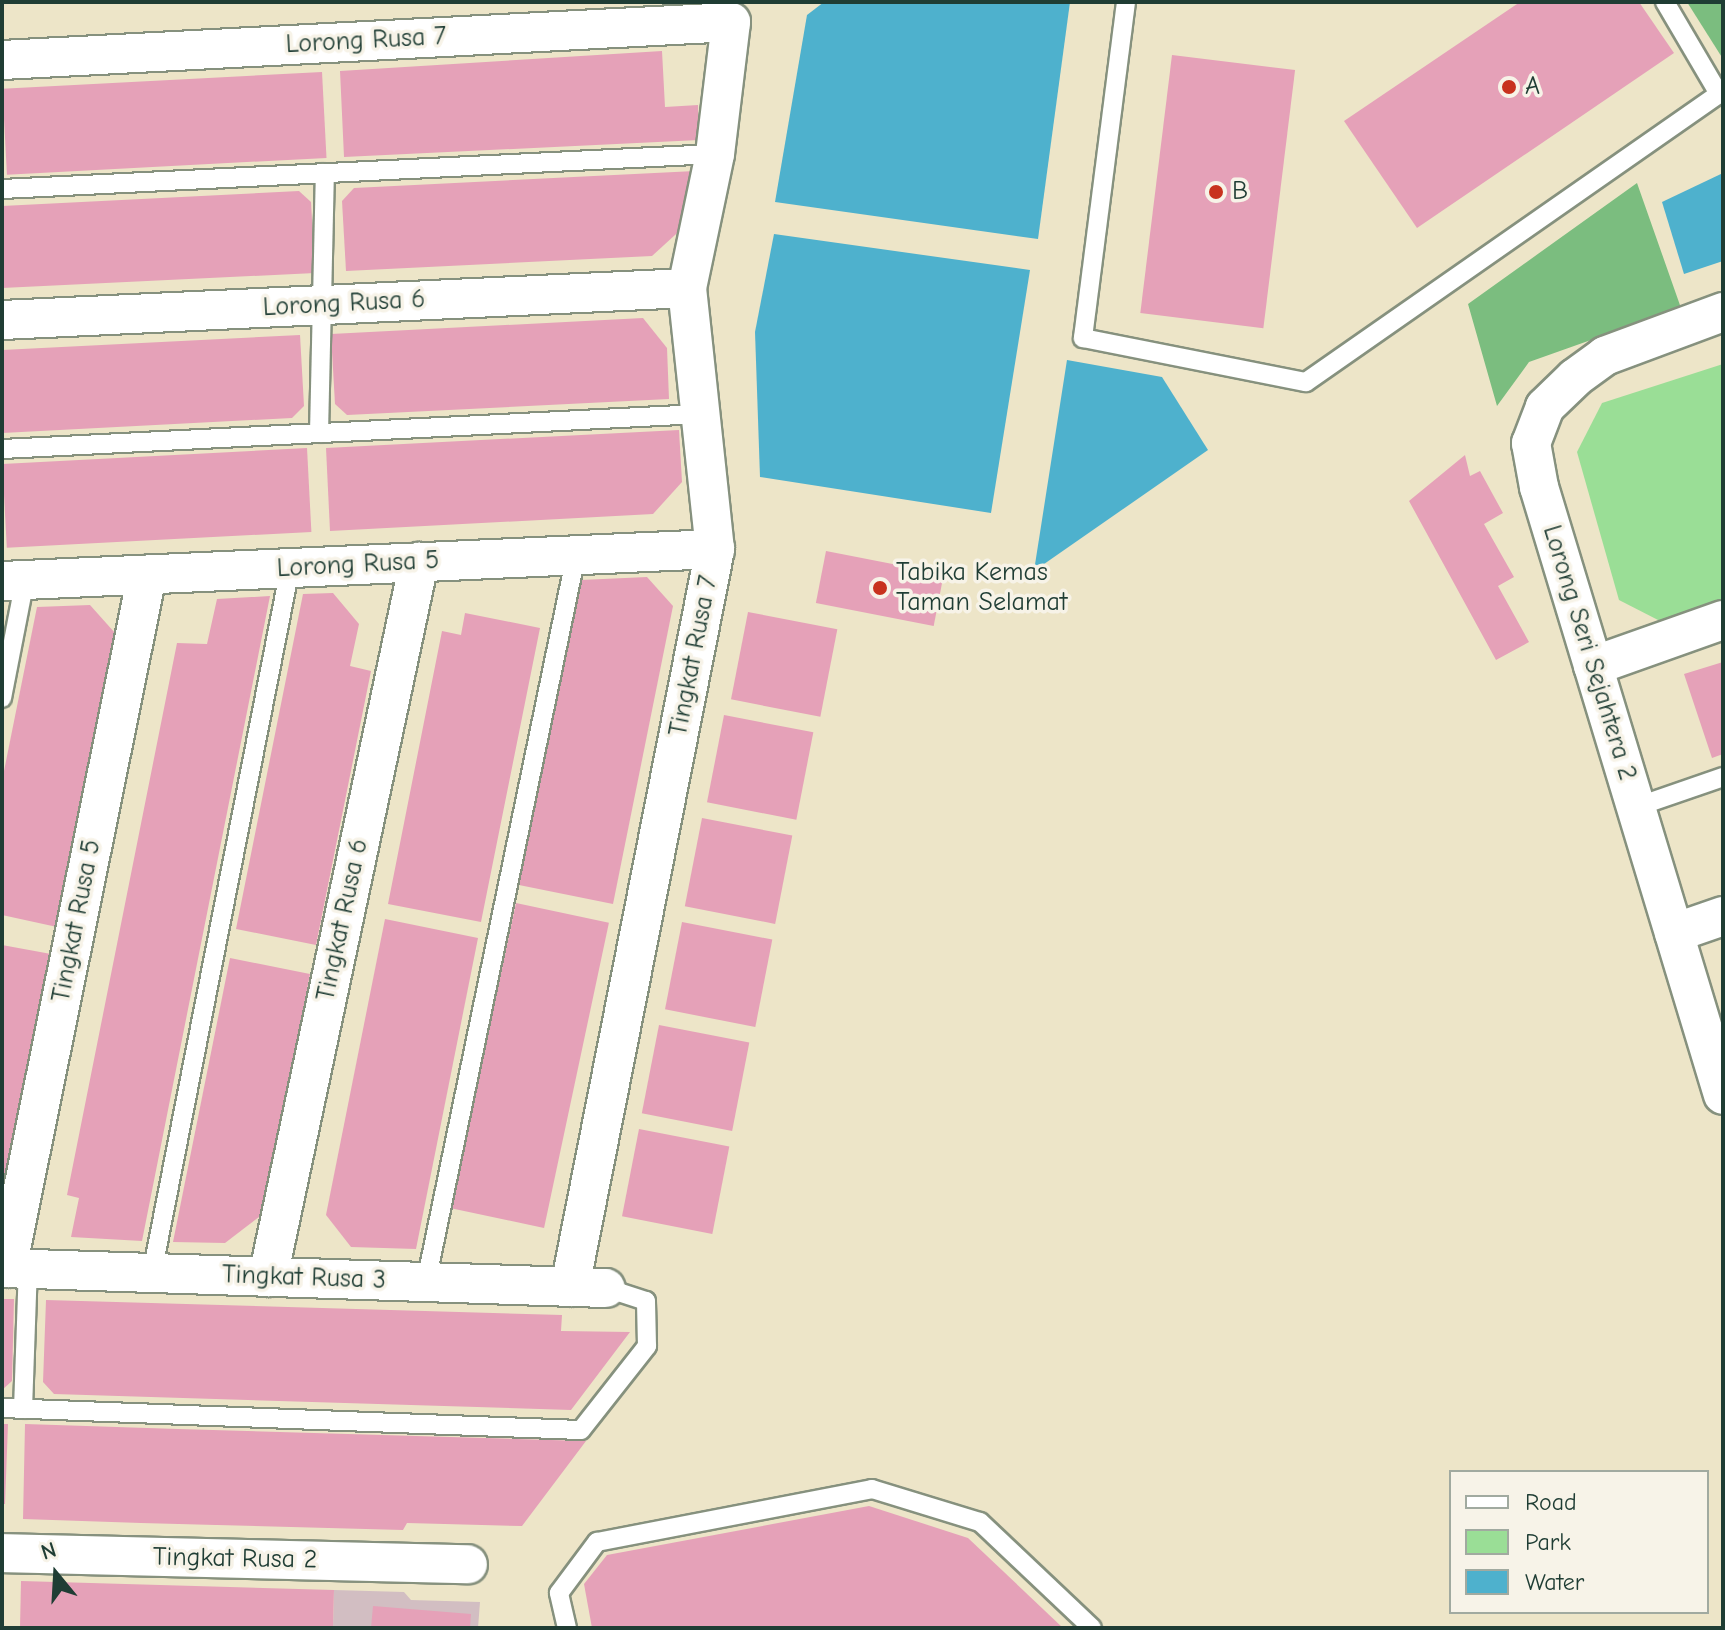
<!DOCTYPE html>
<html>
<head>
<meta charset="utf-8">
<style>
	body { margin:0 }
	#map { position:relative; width:1725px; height:1630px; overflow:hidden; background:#ede5c8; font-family:"Comic Neue",sans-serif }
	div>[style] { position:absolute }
	.industrial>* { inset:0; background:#d2bec2 }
	.green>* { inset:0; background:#9ade96 }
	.forest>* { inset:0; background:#7bbd7f }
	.water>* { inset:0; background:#4eb1cd }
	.building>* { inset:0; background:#e5a1b8; transform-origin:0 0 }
	.roads { filter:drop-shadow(2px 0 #86917e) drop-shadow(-2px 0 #86917e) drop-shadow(0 2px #86917e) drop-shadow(0 -2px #86917e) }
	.service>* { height:18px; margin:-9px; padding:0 9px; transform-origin:9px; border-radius:9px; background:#fff }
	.minor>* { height:38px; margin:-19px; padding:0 19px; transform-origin:19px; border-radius:19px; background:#fff }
	.dots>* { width:22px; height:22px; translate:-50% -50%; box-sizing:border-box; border:4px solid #f7f3e8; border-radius:50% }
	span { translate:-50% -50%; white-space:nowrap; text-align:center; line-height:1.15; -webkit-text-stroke:7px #f7f3e8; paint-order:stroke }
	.street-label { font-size:26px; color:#1f3d34 }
	.poi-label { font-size:26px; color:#1f3d34 }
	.left { translate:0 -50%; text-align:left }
	.frame { position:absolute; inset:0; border:4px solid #1f3d34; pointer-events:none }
	.legend { position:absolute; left:1449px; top:1470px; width:260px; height:144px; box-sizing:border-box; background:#f7f3e8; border:2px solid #a1aaa0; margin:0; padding:10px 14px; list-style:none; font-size:24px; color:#1f3d34 }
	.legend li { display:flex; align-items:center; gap:16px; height:40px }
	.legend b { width:40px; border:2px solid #a1aaa0 }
	.north { position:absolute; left:16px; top:1534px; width:80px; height:80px; -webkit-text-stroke:6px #f7f3e8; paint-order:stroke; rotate:342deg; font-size:22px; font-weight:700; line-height:32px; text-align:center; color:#1f3d34 }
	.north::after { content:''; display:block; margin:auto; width:28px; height:36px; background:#1f3d34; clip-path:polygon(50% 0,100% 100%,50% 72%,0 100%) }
</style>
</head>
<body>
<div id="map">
	<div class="industrial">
		<div style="clip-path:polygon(334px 1590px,404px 1592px,411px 1600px,480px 1602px,478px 1628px,333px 1628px)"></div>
	</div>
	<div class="green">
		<div style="clip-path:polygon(1723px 364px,1723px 600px,1660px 621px,1619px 600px,1577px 452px,1602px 403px)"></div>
	</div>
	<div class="forest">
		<div style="clip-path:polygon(1687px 2px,1723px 2px,1723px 59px)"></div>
		<div style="clip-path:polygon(1637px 183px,1681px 308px,1529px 362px,1497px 406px,1468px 304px)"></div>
	</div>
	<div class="water">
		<div style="clip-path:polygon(824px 2px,1070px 2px,1038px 239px,775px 202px,807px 15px)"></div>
		<div style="clip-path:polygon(1723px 173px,1723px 261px,1684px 274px,1662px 202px)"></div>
		<div style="clip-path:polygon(774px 234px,1030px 270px,991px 513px,760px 477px,755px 332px)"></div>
		<div style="clip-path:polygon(1067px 360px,1162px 377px,1208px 450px,1034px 571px)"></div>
	</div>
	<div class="building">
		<div style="clip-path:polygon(1520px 2px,1639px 2px,1674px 53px,1417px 228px,1344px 121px)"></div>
		<div style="clip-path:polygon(662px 51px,665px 107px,698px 105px,699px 140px,344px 157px,340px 71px)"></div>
		<div style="left:1172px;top:55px;width:124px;height:260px;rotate:7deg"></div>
		<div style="left:322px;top:72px;width:86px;height:320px;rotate:87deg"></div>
		<div style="clip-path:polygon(695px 171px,687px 224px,652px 256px,346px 271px,342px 201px,354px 188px)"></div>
		<div style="clip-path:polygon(299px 191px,311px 202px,315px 273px,2px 288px,2px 206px)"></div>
		<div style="clip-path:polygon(643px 318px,667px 348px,669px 399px,347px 415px,335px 404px,331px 334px)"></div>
		<div style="clip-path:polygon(300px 335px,304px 406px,292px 418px,2px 433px,2px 350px)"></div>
		<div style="clip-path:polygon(679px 430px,682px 482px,653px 514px,330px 531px,326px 448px)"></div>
		<div style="left:307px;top:448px;width:84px;height:305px;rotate:87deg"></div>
		<div style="clip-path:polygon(1465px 455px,1470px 476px,1480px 471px,1503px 513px,1484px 524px,1514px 577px,1498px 586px,1529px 642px,1496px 660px,1409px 501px)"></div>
		<div style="left:826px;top:551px;width:120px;height:53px;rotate:11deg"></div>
		<div style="clip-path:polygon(647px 577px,673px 606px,613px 904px,519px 885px,581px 580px)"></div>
		<div style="clip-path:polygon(333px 593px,359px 624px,350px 666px,371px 671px,316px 945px,236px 929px,303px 594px)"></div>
		<div style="clip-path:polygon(270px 596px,142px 1241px,71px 1237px,79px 1198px,67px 1195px,177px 643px,207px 644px,217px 599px)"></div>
		<div style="clip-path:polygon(90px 605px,115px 633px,57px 927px,2px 915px,2px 781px,37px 607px)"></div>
		<div style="left:748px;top:612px;width:91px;height:89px;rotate:11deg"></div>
		<div style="clip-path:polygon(465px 613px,540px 628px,481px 922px,388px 904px,442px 631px,461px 635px)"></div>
		<div style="clip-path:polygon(1723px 662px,1723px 754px,1712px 758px,1684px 674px)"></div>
		<div style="left:724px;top:715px;width:91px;height:89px;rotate:11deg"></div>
		<div style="left:702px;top:818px;width:92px;height:90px;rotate:11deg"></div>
		<div style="left:516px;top:903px;width:95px;height:312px;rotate:12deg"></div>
		<div style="clip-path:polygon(385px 919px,478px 938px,416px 1249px,351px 1247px,326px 1215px)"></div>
		<div style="left:682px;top:922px;width:92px;height:89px;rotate:11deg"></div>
		<div style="clip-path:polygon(2px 945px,51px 954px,3px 1194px,2px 1194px)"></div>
		<div style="clip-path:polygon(230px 958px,310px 974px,263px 1214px,225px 1243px,173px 1242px)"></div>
		<div style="left:659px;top:1025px;width:92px;height:90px;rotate:11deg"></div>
		<div style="left:639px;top:1129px;width:92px;height:89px;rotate:11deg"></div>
		<div style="clip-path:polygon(2px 1299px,14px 1299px,12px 1381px,2px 1390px)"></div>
		<div style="clip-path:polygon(46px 1300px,562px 1315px,561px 1331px,630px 1332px,571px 1410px,54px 1394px,43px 1382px)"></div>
		<div style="clip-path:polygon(2px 1424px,8px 1424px,5px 1504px,2px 1504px)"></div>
		<div style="clip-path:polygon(25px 1424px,178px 1429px,586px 1441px,522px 1526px,407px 1523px,403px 1530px,141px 1523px,23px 1519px)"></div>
		<div style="clip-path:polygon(869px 1506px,968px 1538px,1063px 1628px,592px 1628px,584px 1584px,607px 1555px)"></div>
		<div style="clip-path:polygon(21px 1581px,334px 1590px,333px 1628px,20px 1628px)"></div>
		<div style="clip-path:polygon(373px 1606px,471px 1614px,470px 1628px,371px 1628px)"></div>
	</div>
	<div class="roads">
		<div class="service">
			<div style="left:1126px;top:2px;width:339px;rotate:97.3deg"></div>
			<div style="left:1083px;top:338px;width:227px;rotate:11.2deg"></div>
			<div style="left:1306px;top:382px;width:504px;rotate:-34.89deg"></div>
			<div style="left:1719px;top:94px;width:107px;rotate:-120.4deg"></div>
			<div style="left:2px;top:189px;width:714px;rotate:-2.81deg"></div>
			<div style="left:319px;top:433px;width:260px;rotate:-88.7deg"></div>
			<div style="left:2px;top:449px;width:700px;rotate:-2.87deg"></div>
			<div style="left:2px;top:698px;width:120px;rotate:-79deg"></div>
			<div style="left:1636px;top:807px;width:92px;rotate:-19deg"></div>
			<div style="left:152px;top:1273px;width:718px;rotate:-78.92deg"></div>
			<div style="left:426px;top:1282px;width:742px;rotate:-78.34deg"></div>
			<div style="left:2px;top:1408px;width:579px;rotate:2.18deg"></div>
			<div style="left:581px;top:1430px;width:107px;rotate:-51.8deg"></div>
			<div style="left:647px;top:1346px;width:45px;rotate:-91.3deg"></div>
			<div style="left:646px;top:1301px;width:42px;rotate:-162deg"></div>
			<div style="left:23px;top:1409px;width:140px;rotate:-88deg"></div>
			<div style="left:567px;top:1628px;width:36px;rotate:-103deg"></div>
			<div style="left:559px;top:1593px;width:64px;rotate:-53.3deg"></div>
			<div style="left:597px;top:1542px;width:280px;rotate:-10.9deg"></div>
			<div style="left:872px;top:1489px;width:113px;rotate:17deg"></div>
			<div style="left:980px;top:1522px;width:154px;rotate:43.4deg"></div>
		</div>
		<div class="minor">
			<div style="left:2px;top:60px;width:730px;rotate:-2.98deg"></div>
			<div style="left:731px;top:22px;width:133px;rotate:96.9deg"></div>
			<div style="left:715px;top:154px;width:137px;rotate:101.8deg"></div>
			<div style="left:687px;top:288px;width:262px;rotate:83.9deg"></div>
			<div style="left:715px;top:549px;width:752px;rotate:101.12deg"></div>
			<div style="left:1723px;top:312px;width:126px;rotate:159.6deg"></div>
			<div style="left:1605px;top:356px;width:37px;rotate:144deg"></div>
			<div style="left:1575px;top:378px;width:42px;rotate:136deg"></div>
			<div style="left:1545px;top:407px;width:39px;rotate:111deg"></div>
			<div style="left:1531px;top:443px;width:45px;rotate:79.7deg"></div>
			<div style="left:1539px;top:487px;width:635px;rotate:73.16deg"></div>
			<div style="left:2px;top:320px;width:686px;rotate:-2.67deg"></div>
			<div style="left:2px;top:581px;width:714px;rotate:-2.57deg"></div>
			<div style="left:1593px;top:666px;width:138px;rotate:-19.5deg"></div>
			<div style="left:1674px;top:933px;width:52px;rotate:-19.1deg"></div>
			<div style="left:2px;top:1268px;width:604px;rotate:1.9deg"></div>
			<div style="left:7px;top:1268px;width:707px;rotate:-78.58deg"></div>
			<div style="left:268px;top:1277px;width:731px;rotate:-78.07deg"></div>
			<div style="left:2px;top:1553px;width:466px;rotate:1.4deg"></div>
		</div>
	</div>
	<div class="dots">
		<div style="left:1509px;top:87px;background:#c8321e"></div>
		<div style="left:1216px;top:192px;background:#c8321e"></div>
		<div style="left:880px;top:588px;background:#c8321e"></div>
	</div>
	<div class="street-label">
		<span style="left:366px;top:41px;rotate:-3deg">Lorong Rusa 7</span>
		<span style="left:344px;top:304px;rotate:-3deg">Lorong Rusa 6</span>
		<span style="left:358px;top:565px;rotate:-3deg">Lorong Rusa 5</span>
		<span style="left:1589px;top:653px;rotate:73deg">Lorong Seri Sejahtera 2</span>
		<span style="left:694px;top:656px;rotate:-79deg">Tingkat Rusa 7</span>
		<span style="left:343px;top:920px;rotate:-78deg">Tingkat Rusa 6</span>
		<span style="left:77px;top:921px;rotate:-79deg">Tingkat Rusa 5</span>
		<span style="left:304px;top:1278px;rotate:2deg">Tingkat Rusa 3</span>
		<span style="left:235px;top:1559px;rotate:1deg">Tingkat Rusa 2</span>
	</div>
	<div class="poi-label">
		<span class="left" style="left:1525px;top:87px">A</span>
		<span class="left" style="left:1232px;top:192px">B</span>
		<span class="left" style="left:896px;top:588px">Tabika Kemas<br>Taman Selamat</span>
	</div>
	<div class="frame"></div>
	<ul class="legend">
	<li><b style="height:10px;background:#fff"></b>Road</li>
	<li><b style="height:22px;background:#9ade96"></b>Park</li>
	<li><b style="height:22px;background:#4eb1cd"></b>Water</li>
	</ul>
	<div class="north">N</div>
</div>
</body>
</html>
